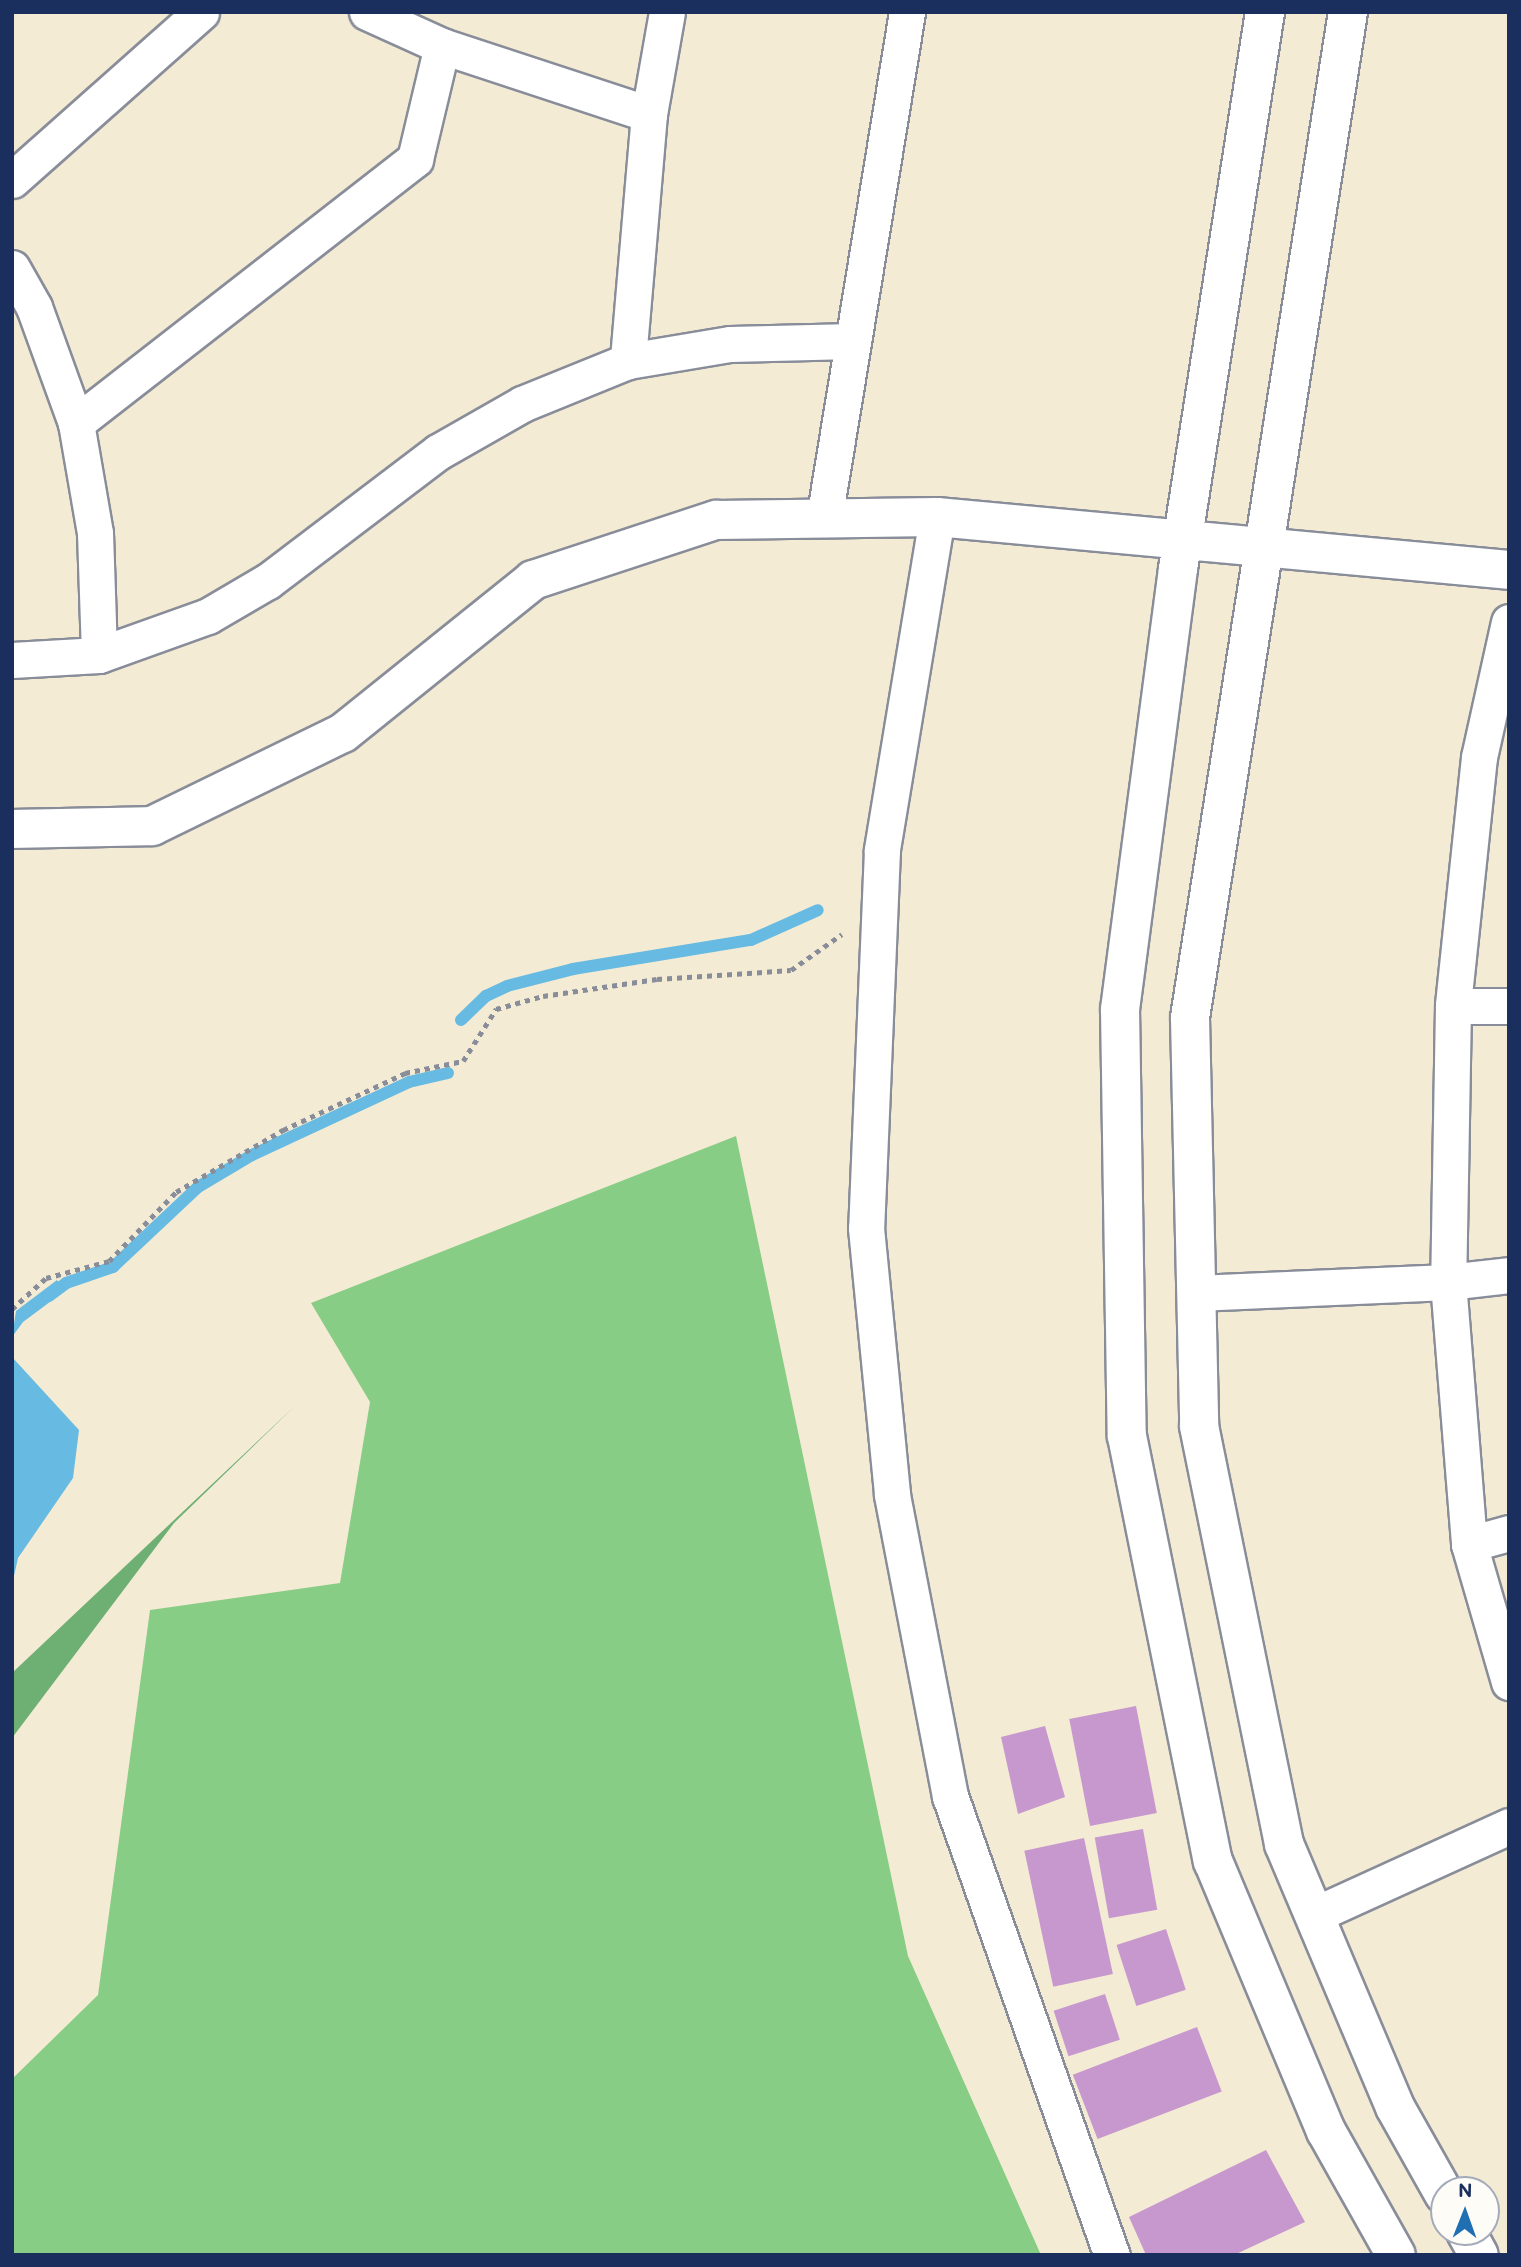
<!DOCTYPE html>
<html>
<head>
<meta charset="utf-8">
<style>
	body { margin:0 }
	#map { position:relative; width:1521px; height:2267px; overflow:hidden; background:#f4ebd4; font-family:"Balsamiq Sans",sans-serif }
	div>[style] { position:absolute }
	.green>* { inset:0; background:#88cd86 }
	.forest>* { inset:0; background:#6eb073 }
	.water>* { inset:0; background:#67bae2 }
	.stream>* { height:12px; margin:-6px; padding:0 6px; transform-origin:6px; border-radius:6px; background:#67bae2 }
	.building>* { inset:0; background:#c798ce; transform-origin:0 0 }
	.path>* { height:4.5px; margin-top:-2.25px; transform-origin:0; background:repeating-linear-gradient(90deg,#888d99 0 5px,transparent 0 10px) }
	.roads { filter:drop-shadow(2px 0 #888d99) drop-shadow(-2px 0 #888d99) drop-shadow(0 2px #888d99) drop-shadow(0 -2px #888d99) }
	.street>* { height:35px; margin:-17.5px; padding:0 17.5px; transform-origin:17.5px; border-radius:17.5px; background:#fff }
	.secondary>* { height:38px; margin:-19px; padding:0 19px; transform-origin:19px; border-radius:19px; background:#fff }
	span { translate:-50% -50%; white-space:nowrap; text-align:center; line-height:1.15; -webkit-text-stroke:5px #fdfcf7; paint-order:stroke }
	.frame { position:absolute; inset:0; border:14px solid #1b2f5e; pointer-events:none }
	.north { position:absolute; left:1430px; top:2176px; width:70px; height:70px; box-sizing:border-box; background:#fdfcf7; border:2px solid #a3aaba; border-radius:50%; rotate:1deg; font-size:19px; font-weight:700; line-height:28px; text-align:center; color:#1b2f5e }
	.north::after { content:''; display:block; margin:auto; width:24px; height:32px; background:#1f6fb2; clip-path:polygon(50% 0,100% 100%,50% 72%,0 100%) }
</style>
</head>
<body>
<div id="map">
	<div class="green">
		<div style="clip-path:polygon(736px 1136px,908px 1956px,1041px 2255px,12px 2255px,12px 2079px,98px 1995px,150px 1610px,340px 1583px,370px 1402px,311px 1303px)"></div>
	</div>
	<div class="forest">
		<div style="clip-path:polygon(297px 1404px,174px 1523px,12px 1738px,12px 1673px)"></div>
	</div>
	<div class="water">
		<div style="clip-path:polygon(57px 1280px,66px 1290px,23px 1322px,12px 1337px,16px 1311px)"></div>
		<div style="clip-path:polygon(12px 1357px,79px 1430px,73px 1478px,18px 1558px,12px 1585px)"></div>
	</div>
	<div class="stream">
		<div style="left:461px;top:1020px;width:35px;rotate:-44deg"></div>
		<div style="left:486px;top:996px;width:23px;rotate:-25deg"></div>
		<div style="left:507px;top:986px;width:68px;rotate:-14.4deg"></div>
		<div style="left:573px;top:969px;width:180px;rotate:-9.3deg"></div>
		<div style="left:751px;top:940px;width:73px;rotate:-24.1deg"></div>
		<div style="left:49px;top:1296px;width:21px;rotate:-37deg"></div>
		<div style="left:66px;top:1283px;width:50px;rotate:-18.8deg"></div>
		<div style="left:113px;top:1267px;width:117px;rotate:-43.3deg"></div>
		<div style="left:198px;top:1187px;width:63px;rotate:-30.7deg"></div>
		<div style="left:252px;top:1155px;width:173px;rotate:-24.9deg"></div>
		<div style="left:409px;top:1082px;width:40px;rotate:-13deg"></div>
	</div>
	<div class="building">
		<div style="left:1136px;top:1706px;width:109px;height:68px;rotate:79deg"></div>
		<div style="clip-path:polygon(1045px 1726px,1065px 1797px,1018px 1814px,1001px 1737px)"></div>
		<div style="left:1143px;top:1829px;width:82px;height:49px;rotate:80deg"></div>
		<div style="left:1084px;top:1838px;width:139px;height:61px;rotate:78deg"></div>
		<div style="left:1166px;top:1929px;width:64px;height:52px;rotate:72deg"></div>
		<div style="left:1105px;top:1994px;width:48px;height:54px;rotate:72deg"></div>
		<div style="left:1197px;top:2027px;width:69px;height:133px;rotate:69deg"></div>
		<div style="clip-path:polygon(1266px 2150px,1305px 2222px,1234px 2255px,1146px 2255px,1129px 2217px)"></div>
	</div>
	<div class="path">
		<div style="left:12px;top:1309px;width:46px;rotate:-42.4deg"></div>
		<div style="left:46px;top:1278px;width:65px;rotate:-15.1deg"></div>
		<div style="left:109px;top:1261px;width:96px;rotate:-45.8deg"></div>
		<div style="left:176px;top:1192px;width:124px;rotate:-30.1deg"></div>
		<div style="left:283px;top:1130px;width:135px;rotate:-25deg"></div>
		<div style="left:405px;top:1073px;width:59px;rotate:-11.7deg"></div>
		<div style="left:463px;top:1061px;width:62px;rotate:-57.6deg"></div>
		<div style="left:496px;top:1009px;width:49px;rotate:-15.5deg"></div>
		<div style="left:543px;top:996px;width:115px;rotate:-8.5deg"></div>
		<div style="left:657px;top:979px;width:134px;rotate:-3.8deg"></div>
		<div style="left:791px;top:970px;width:62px;rotate:-35.2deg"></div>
	</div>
	<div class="roads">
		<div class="street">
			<div style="left:367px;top:12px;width:82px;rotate:24.4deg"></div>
			<div style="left:442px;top:46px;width:218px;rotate:18.2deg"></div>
			<div style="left:667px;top:12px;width:104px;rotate:100deg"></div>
			<div style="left:649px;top:114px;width:248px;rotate:94.9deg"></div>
			<div style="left:628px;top:361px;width:103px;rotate:-9.5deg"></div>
			<div style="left:730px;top:344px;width:123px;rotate:-1.4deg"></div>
			<div style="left:12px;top:180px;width:253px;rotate:-41.6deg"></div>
			<div style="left:12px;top:268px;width:45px;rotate:60.6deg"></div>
			<div style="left:34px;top:307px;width:123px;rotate:70.1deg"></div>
			<div style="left:76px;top:423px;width:112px;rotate:80.2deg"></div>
			<div style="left:95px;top:533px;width:122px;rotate:88.1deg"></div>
			<div style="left:99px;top:655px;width:87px;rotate:176.7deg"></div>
			<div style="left:76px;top:423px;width:430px;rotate:-37.9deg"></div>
			<div style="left:415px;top:159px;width:116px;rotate:-76.6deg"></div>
			<div style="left:937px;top:517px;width:338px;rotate:99.4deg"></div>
			<div style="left:882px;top:850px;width:378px;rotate:92.4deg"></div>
			<div style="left:866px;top:1228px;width:268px;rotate:84.4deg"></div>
			<div style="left:892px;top:1495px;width:307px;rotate:79.1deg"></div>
			<div style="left:950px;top:1796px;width:487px;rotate:70.6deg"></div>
			<div style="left:824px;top:519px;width:514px;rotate:-80.7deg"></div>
			<div style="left:1509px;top:622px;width:138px;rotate:102.5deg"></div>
			<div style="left:1479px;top:757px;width:250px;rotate:96deg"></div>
			<div style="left:1453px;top:1006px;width:276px;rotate:91deg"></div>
			<div style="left:1448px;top:1282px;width:263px;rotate:85.4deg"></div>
			<div style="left:1469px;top:1544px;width:144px;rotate:73.8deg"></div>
			<div style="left:99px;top:655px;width:116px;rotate:-19.7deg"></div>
			<div style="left:208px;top:616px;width:69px;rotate:-30.3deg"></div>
			<div style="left:268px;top:581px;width:213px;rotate:-37.2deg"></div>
			<div style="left:438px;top:452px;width:97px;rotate:-29.7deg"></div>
			<div style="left:522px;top:404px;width:114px;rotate:-22.1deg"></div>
			<div style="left:1453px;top:1006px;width:56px"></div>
			<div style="left:1196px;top:1293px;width:252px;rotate:-2.5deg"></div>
			<div style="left:1448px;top:1282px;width:61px;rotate:-6.5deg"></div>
			<div style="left:1469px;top:1544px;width:41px;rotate:-15.4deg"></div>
			<div style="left:1314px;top:1915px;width:214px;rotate:-24.5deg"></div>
		</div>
		<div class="secondary">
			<div style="left:1265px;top:12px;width:564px;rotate:98.88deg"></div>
			<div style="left:1178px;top:569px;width:444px;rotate:97.5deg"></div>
			<div style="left:1120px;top:1009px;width:427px;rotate:89.1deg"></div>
			<div style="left:1127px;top:1436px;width:434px;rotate:78.6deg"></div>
			<div style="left:1213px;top:1861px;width:293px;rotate:67.3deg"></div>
			<div style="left:1326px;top:2131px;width:142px;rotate:60.6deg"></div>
			<div style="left:1348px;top:12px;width:1018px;rotate:98.93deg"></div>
			<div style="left:1190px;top:1018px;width:408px;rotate:88.7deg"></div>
			<div style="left:1199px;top:1426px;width:427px;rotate:78.5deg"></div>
			<div style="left:1284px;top:1844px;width:285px;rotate:67.1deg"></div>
			<div style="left:1395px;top:2107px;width:100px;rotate:60.6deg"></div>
			<div style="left:12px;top:829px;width:140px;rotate:-1.2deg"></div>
			<div style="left:152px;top:826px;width:212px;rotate:-26deg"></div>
			<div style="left:343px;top:733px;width:244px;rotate:-38.8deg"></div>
			<div style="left:533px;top:580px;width:193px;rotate:-18.2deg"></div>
			<div style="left:716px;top:520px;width:221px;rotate:-0.8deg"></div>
			<div style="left:937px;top:517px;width:574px;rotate:5.29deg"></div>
			<div style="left:1466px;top:2232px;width:26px;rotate:61deg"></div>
		</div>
	</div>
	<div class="frame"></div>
	<div class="north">N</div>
</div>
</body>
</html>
